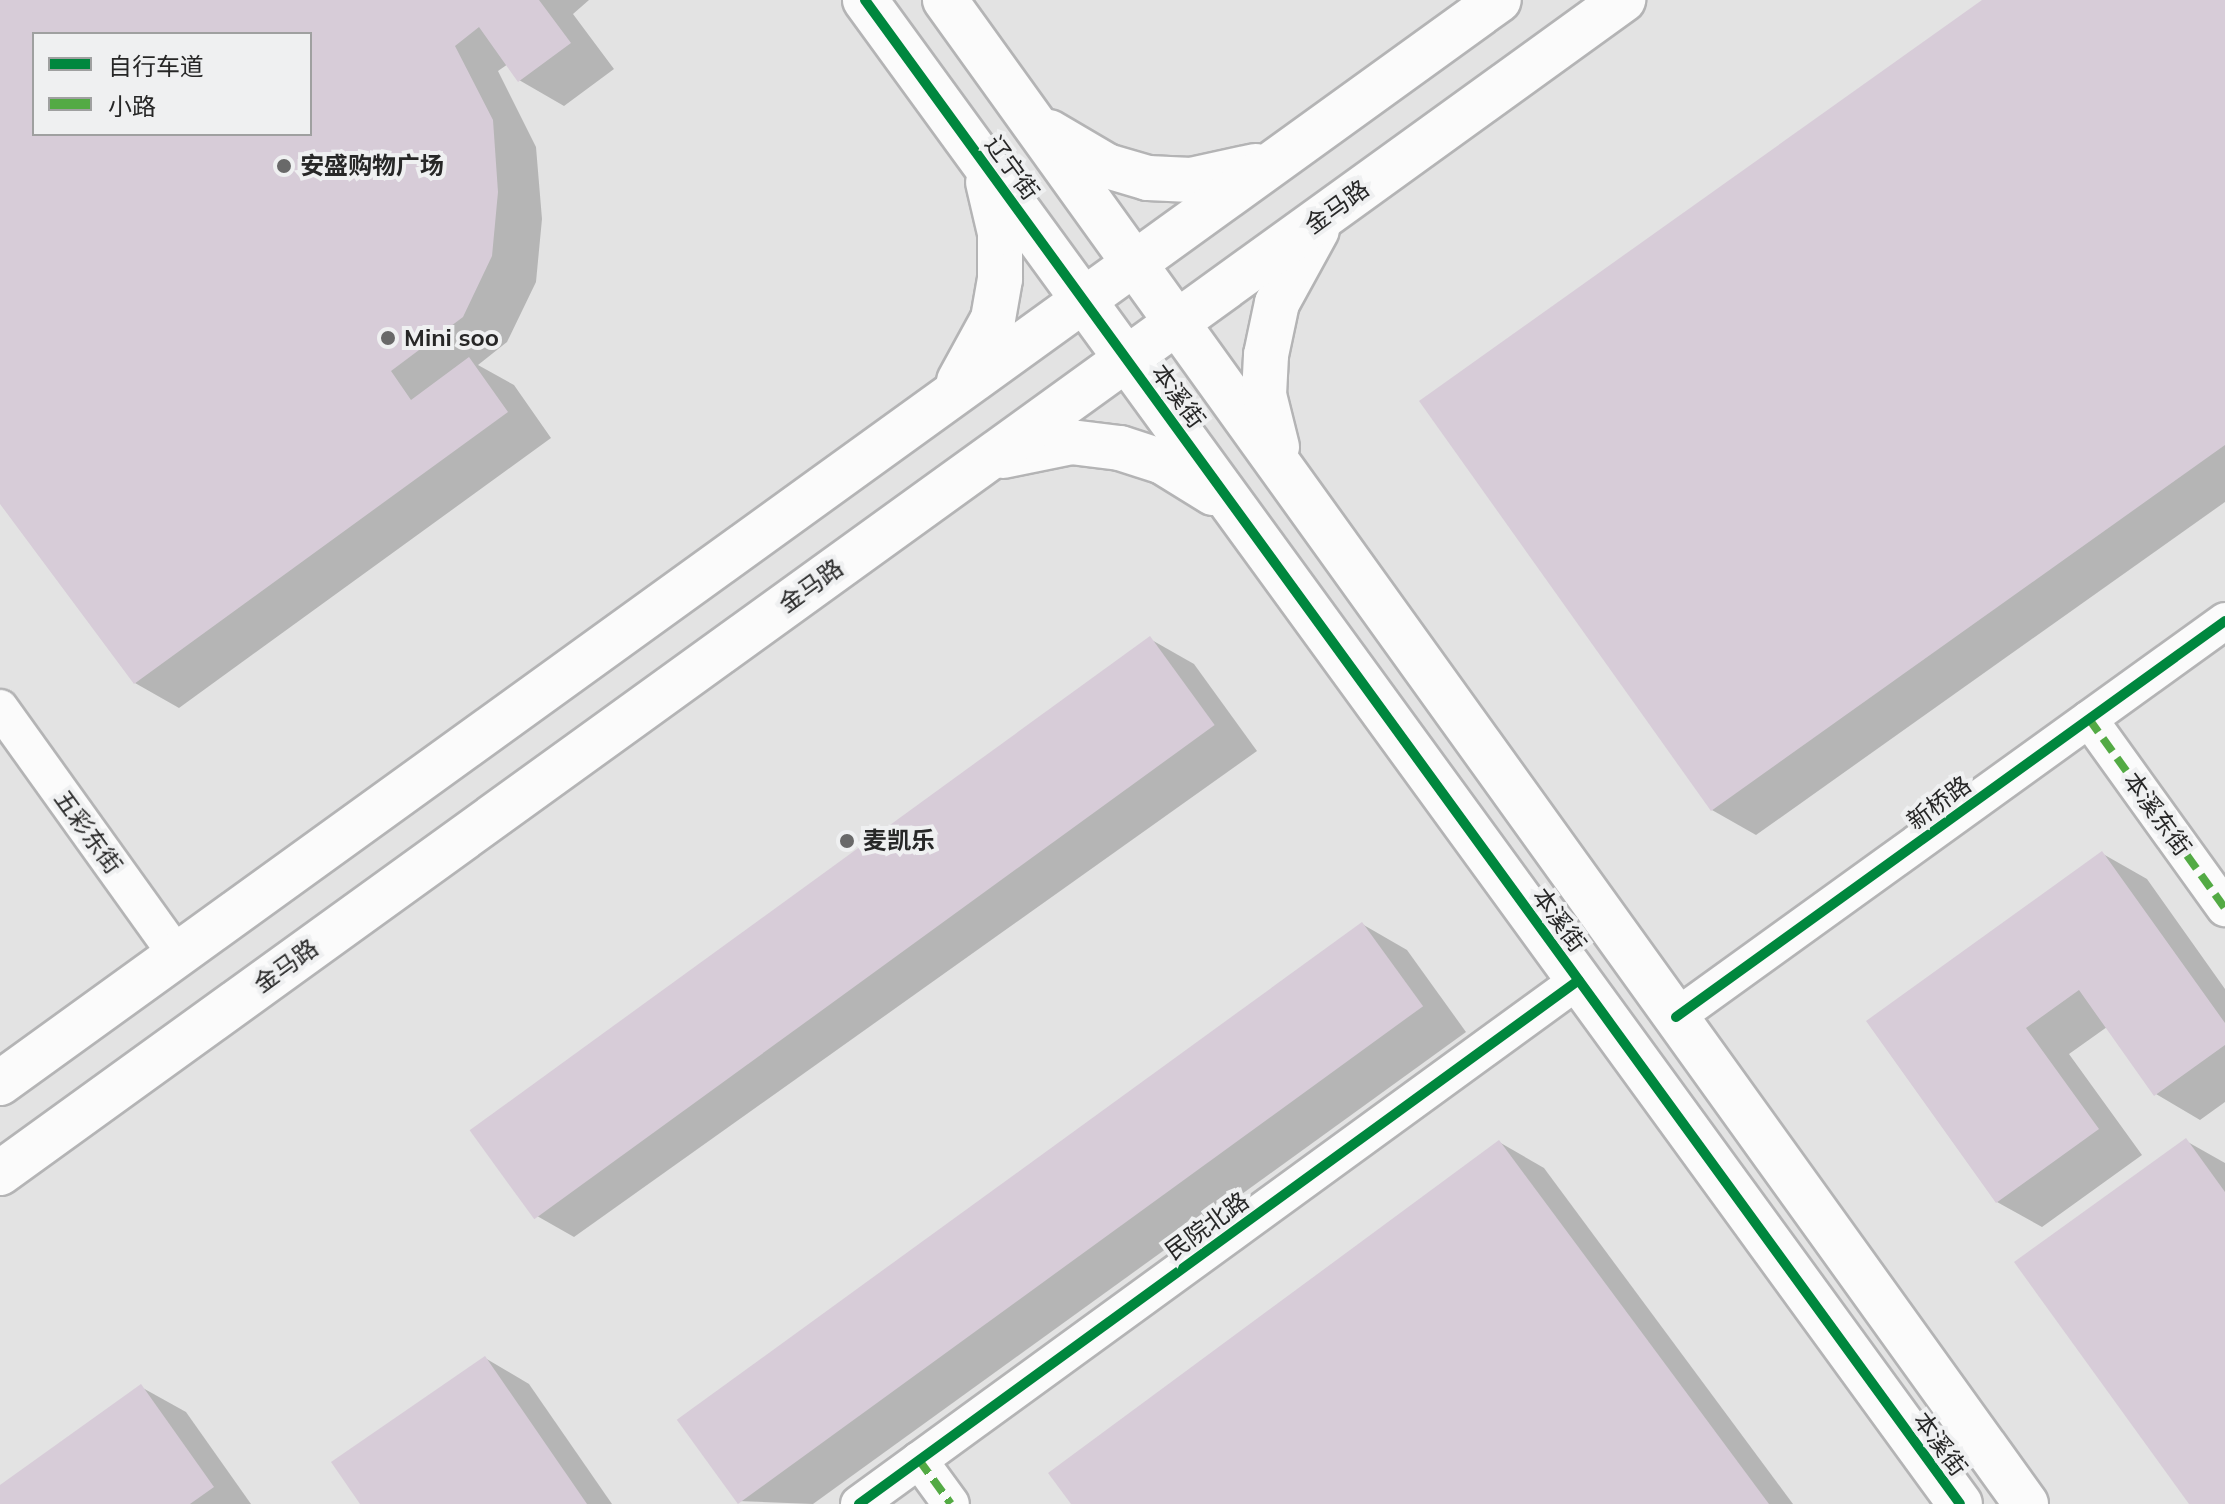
<!DOCTYPE html>
<html>
<head>
<meta charset="utf-8">
<style>
	body { margin:0 }
	#map { position:relative; width:2225px; height:1504px; overflow:hidden; background:#e3e3e3; font-family:Mulish,"Noto Sans SC",sans-serif }
	div>[style] { position:absolute }
	.shadow>* { inset:0; background:#0003 }
	.building>* { inset:0; background:#d7ccd8; transform-origin:0 0 }
	.roads { filter:drop-shadow(2px 0 #b4b4b5) drop-shadow(-2px 0 #b4b4b5) drop-shadow(0 2px #b4b4b5) drop-shadow(0 -2px #b4b4b5) }
	.street>* { height:36px; margin:-18px; padding:0 18px; transform-origin:18px; border-radius:18px; background:#fbfbfb }
	.secondary>* { height:44px; margin:-22px; padding:0 22px; transform-origin:22px; border-radius:22px; background:#fbfbfb }
	.quiet>* { height:8px; margin-top:-4px; transform-origin:0; background:repeating-linear-gradient(90deg,#53aa44 0 16px,transparent 0 24px) }
	.cycleway>* { height:10px; margin:-5px; padding:0 5px; transform-origin:5px; border-radius:5px; background:#00873e }
	.dots>* { width:22px; height:22px; translate:-50% -50%; box-sizing:border-box; border:4px solid #eff0f1; border-radius:50% }
	span { translate:-50% -50%; white-space:nowrap; text-align:center; line-height:1.15; -webkit-text-stroke:8px #eff0f1; paint-order:stroke }
	.poi-label { font-size:24px; color:#272727; font-weight:700 }
	.left { translate:0 -50%; text-align:left }
	.street-label { font-size:24px; color:#272727 }
	.legend { position:absolute; left:32px; top:32px; width:280px; height:104px; box-sizing:border-box; background:#eff0f1; border:2px solid #9fa0a0; margin:0; padding:10px 14px; list-style:none; font-size:24px; color:#272727 }
	.legend li { display:flex; align-items:center; gap:16px; height:40px }
	.legend b { width:40px; border:2px solid #9fa0a0 }
</style>
</head>
<body>
<div id="map">
	<div class="shadow">
		<div style="clip-path:polygon(evenodd,0 0,589px 0,573px 14px,614px 69px,564px 106px,519px 80px,508px 64px,498px 71px,536px 147px,542px 219px,536px 282px,507px 342px,478px 365px,514px 385px,551px 438px,179px 708px,135px 683px,0 501px,0 0,34px 34px,310px 34px,310px 134px,34px 134px,34px 34px)"></div>
		<div style="clip-path:polygon(1985px 0,2225px 0,2225px 502px,1756px 835px,1712px 810px)"></div>
		<div style="clip-path:polygon(1150px 639px,1194px 664px,1257px 751px,574px 1237px,530px 1212px)"></div>
		<div style="clip-path:polygon(2103px 854px,2147px 879px,2225px 989px,2225px 1102px,2200px 1120px,2156px 1094px,2107px 1027px,2069px 1054px,2142px 1155px,2042px 1227px,1997px 1202px,1868px 1021px)"></div>
		<div style="clip-path:polygon(1362px 924px,1407px 950px,1466px 1032px,813px 1504px,737px 1501px)"></div>
		<div style="clip-path:polygon(2186px 1141px,2225px 1163px,2225px 1504px,2191px 1504px)"></div>
		<div style="clip-path:polygon(1499px 1142px,1544px 1168px,1793px 1504px,1073px 1504px)"></div>
		<div style="clip-path:polygon(485px 1358px,529px 1384px,612px 1504px,362px 1504px)"></div>
		<div style="clip-path:polygon(141px 1387px,186px 1412px,251px 1504px,0 1504px,0 1487px)"></div>
	</div>
	<div class="building">
		<div style="clip-path:polygon(evenodd,0 0,539px 0,571px 43px,518px 82px,479px 27px,455px 46px,493px 120px,498px 192px,492px 256px,463px 317px,391px 371px,411px 400px,469px 357px,508px 412px,134px 684px,0 504px,0 0,34px 34px,310px 34px,310px 134px,34px 134px,34px 34px)"></div>
		<div style="clip-path:polygon(1982px 0,2225px 0,2225px 445px,1711px 811px,1419px 401px)"></div>
		<div style="left:1150px;top:636px;width:110px;height:841px;rotate:54deg"></div>
		<div style="clip-path:polygon(2102px 851px,2225px 1023px,2225px 1045px,2154px 1096px,2079px 990px,2026px 1028px,2099px 1129px,1996px 1203px,1866px 1021px)"></div>
		<div style="left:1362px;top:922px;width:104px;height:847px;rotate:54deg"></div>
		<div style="clip-path:polygon(2186px 1138px,2225px 1192px,2225px 1504px,2189px 1504px,2014px 1262px)"></div>
		<div style="clip-path:polygon(1499px 1140px,1769px 1504px,1071px 1504px,1048px 1473px)"></div>
		<div style="clip-path:polygon(485px 1356px,587px 1504px,360px 1504px,331px 1462px)"></div>
		<div style="clip-path:polygon(141px 1384px,214px 1487px,190px 1504px,0 1504px,0 1485px)"></div>
	</div>
	<div class="roads">
		<div class="street">
			<div style="left:0;top:708px;width:304px;rotate:54.4deg"></div>
			<div style="left:2089px;top:719px;width:233px;rotate:54.3deg"></div>
			<div style="left:1676px;top:1017px;width:677px;rotate:-35.8deg"></div>
			<div style="left:919px;top:1460px;width:54px;rotate:54deg"></div>
			<div style="left:859px;top:1504px;width:890px;rotate:-36.05deg"></div>
		</div>
		<div class="secondary">
			<div style="left:865px;top:0;width:1860px;rotate:53.94deg"></div>
			<div style="left:945px;top:0;width:1852px;rotate:54.29deg"></div>
			<div style="left:1049px;top:132px;width:67px;rotate:30.4deg"></div>
			<div style="left:1107px;top:166px;width:43px;rotate:16.3deg"></div>
			<div style="left:1148px;top:178px;width:43px;rotate:2.7deg"></div>
			<div style="left:1191px;top:180px;width:66px;rotate:-12.3deg"></div>
			<div style="left:959px;top:381px;width:71px;rotate:-61.3deg"></div>
			<div style="left:993px;top:319px;width:41px;rotate:-80.1deg"></div>
			<div style="left:1000px;top:279px;width:46px;rotate:-90deg"></div>
			<div style="left:1000px;top:233px;width:52px;rotate:-103.2deg"></div>
			<div style="left:1277px;top:447px;width:54px;rotate:-104deg"></div>
			<div style="left:1264px;top:395px;width:40px;rotate:-87.1deg"></div>
			<div style="left:1266px;top:355px;width:53px;rotate:-78.1deg"></div>
			<div style="left:1277px;top:303px;width:83px;rotate:-61.3deg"></div>
			<div style="left:1003px;top:456px;width:69px;rotate:-11.6deg"></div>
			<div style="left:1071px;top:442px;width:49px;rotate:7deg"></div>
			<div style="left:1120px;top:448px;width:45px;rotate:18deg"></div>
			<div style="left:1163px;top:462px;width:59px;rotate:31.8deg"></div>
			<div style="left:0;top:1083px;width:1849px;rotate:-35.85deg"></div>
			<div style="left:0;top:1173px;width:2003px;rotate:-35.86deg"></div>
		</div>
	</div>
	<div class="quiet">
		<div style="left:2089px;top:719px;width:233px;rotate:54.3deg"></div>
		<div style="left:919px;top:1460px;width:54px;rotate:54deg"></div>
	</div>
	<div class="cycleway">
		<div style="left:865px;top:0;width:1860px;rotate:53.94deg"></div>
		<div style="left:1676px;top:1017px;width:677px;rotate:-35.8deg"></div>
		<div style="left:859px;top:1504px;width:890px;rotate:-36.05deg"></div>
	</div>
	<div class="dots">
		<div style="left:284px;top:166px;background:#696969"></div>
		<div style="left:388px;top:338px;background:#696969"></div>
		<div style="left:847px;top:841px;background:#696969"></div>
	</div>
	<div class="poi-label">
		<span class="left" style="left:300px;top:166px">安盛购物广场</span>
		<span class="left" style="left:404px;top:338px">Mini soo</span>
		<span class="left" style="left:863px;top:841px">麦凯乐</span>
	</div>
	<div class="street-label">
		<span style="left:1012px;top:168px;rotate:54deg">辽宁街</span>
		<span style="left:1337px;top:207px;rotate:-36deg">金马路</span>
		<span style="left:1178px;top:396px;rotate:54deg">本溪街</span>
		<span style="left:811px;top:586px;rotate:-36deg">金马路</span>
		<span style="left:1939px;top:803px;rotate:-36deg">新桥路</span>
		<span style="left:2157px;top:814px;rotate:54deg">本溪东街</span>
		<span style="left:88px;top:832px;rotate:54deg">五彩东街</span>
		<span style="left:1559px;top:920px;rotate:54deg">本溪街</span>
		<span style="left:286px;top:966px;rotate:-36deg">金马路</span>
		<span style="left:1207px;top:1226px;rotate:-36deg">民院北路</span>
		<span style="left:1940px;top:1444px;rotate:54deg">本溪街</span>
	</div>
	<ul class="legend">
	<li><b style="height:10px;background:#00873e"></b>自行车道</li>
	<li><b style="height:10px;background:#53aa44"></b>小路</li>
	</ul>
</div>
</body>
</html>
